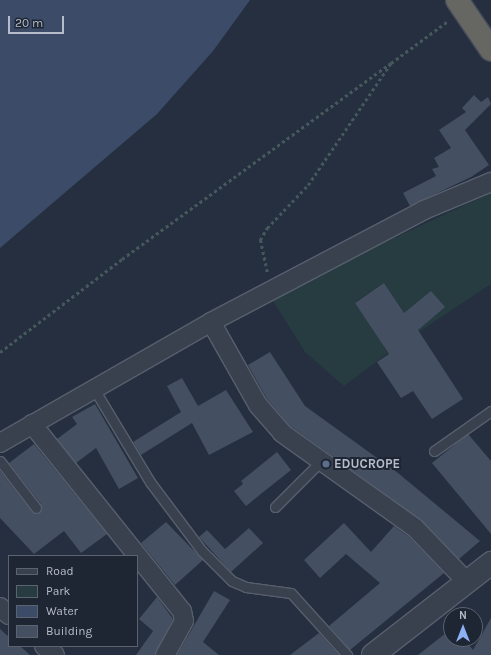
<!DOCTYPE html>
<html>
<head>
<meta charset="utf-8">
<style>
	body { margin:0 }
	#map { position:relative; width:491px; height:655px; overflow:hidden; background:#252f3f; font-family:Karla,sans-serif }
	div>[style] { position:absolute }
	.green>* { inset:0; background:#273c40 }
	.water>* { inset:0; background:#3b4b68 }
	.building>* { inset:0; background:#444f61 }
	.path>* { height:2.5px; margin-top:-1.25px; transform-origin:0; background:repeating-linear-gradient(90deg,#45595d 0 3px,transparent 0 6px) }
	.roads { filter:drop-shadow(1px 0 #575f6d) drop-shadow(-1px 0 #575f6d) drop-shadow(0 1px #575f6d) drop-shadow(0 -1px #575f6d) }
	.service>* { height:9px; margin:-4.5px; padding:0 4.5px; transform-origin:4.5px; border-radius:4.5px; background:#39414f }
	.minor>* { height:18px; margin:-9px; padding:0 9px; transform-origin:9px; border-radius:9px; background:#39414f }
	.tertiary>* { height:22px; margin:-11px; padding:0 11px; transform-origin:11px; border-radius:11px; background:#39414f }
	.bridges { filter:drop-shadow(1px 0 #444c5a) drop-shadow(-1px 0 #444c5a) drop-shadow(0 1px #444c5a) drop-shadow(0 -1px #444c5a) }
	.trunk-bridge>* { height:22px; margin:-11px; padding:0 11px; transform-origin:11px; border-radius:11px; background:#666663 }
	.dots>* { width:11px; height:11px; translate:-50% -50%; box-sizing:border-box; border:2px solid #1e2634; border-radius:50% }
	span { translate:-50% -50%; white-space:nowrap; text-align:center; line-height:1.15; -webkit-text-stroke:4px #1e2634; paint-order:stroke }
	.poi-label { font-size:13px; color:#b6bcca; font-weight:700 }
	.left { translate:0 -50%; text-align:left }
	.legend { position:absolute; left:8px; top:555px; width:130px; height:92px; box-sizing:border-box; background:#1e2634; border:1px solid #5b6270; margin:0; padding:5px 7px; list-style:none; font-size:12px; color:#b6bcca }
	.legend li { display:flex; align-items:center; gap:8px; height:20px }
	.legend b { width:20px; border:1px solid #5b6270 }
	.north { position:absolute; left:443px; top:607px; width:40px; height:40px; box-sizing:border-box; background:#1e2634; border:1px solid #5b6270; border-radius:50%; rotate:0deg; font-size:11px; font-weight:700; line-height:16px; text-align:center; color:#b6bcca }
	.north::after { content:''; display:block; margin:auto; width:14px; height:18px; background:#8eb1f6; clip-path:polygon(50% 0,100% 100%,50% 72%,0 100%) }
	.scale { position:absolute; left:8px; top:16px; width:56px; height:18px; box-sizing:border-box; border:2px solid #b6bcca; border-top:0; padding-left:5px; font-size:12px; line-height:14px; white-space:nowrap; color:#b6bcca; -webkit-text-stroke:3px #1e2634; paint-order:stroke }
</style>
</head>
<body>
<div id="map">
	<div class="green">
		<div style="clip-path:polygon(491px 193px,491px 284px,417px 333px,384px 283px,355px 302px,388px 353px,344px 386px,305px 352px,272px 299px,323px 271px)"></div>
	</div>
	<div class="water">
		<div style="clip-path:polygon(0 0,250px 0,213px 51px,157px 114px,0 248px)"></div>
	</div>
	<div class="building">
		<div style="clip-path:polygon(474px 95px,481px 102px,488px 97px,491px 104px,465px 130px,489px 165px,471px 177px,410px 206px,403px 193px,436px 176px,432px 169px,439px 167px,434px 158px,451px 148px,439px 130px,466px 112px,462px 108px)"></div>
		<div style="clip-path:polygon(384px 283px,404px 313px,431px 291px,445px 307px,418px 330px,463px 399px,432px 419px,413px 391px,401px 398px,377px 362px,389px 354px,355px 303px)"></div>
		<div style="clip-path:polygon(270px 352px,305px 406px,398px 473px,480px 541px,459px 559px,421px 520px,289px 425px,267px 399px,248px 365px)"></div>
		<div style="clip-path:polygon(182px 378px,198px 406px,226px 390px,253px 432px,209px 455px,192px 423px,141px 455px,133px 442px,181px 412px,167px 386px)"></div>
		<div style="clip-path:polygon(95px 404px,138px 478px,119px 489px,96px 448px,76px 463px,57px 439px,77px 424px,72px 417px)"></div>
		<div style="clip-path:polygon(468px 434px,491px 461px,491px 534px,432px 463px)"></div>
		<div style="clip-path:polygon(34px 444px,107px 534px,81px 553px,64px 531px,34px 554px,0 518px,0 471px,32px 512px,37px 514px,41px 511px,41px 504px,9px 463px)"></div>
		<div style="clip-path:polygon(277px 452px,291px 470px,246px 506px,234px 491px,243px 484px,241px 481px)"></div>
		<div style="clip-path:polygon(166px 522px,203px 560px,175px 585px,141px 543px)"></div>
		<div style="clip-path:polygon(344px 523px,371px 552px,394px 526px,408px 536px,444px 573px,350px 650px,329px 626px,380px 583px,346px 554px,320px 578px,304px 560px)"></div>
		<div style="clip-path:polygon(249px 528px,263px 543px,231px 572px,199px 537px,207px 530px,225px 549px)"></div>
		<div style="clip-path:polygon(214px 591px,230px 600px,203px 642px,219px 655px,177px 655px)"></div>
		<div style="clip-path:polygon(157px 597px,173px 619px,155px 655px,136px 655px,153px 631px,139px 619px)"></div>
		<div style="clip-path:polygon(491px 618px,491px 655px,418px 655px,451px 629px,451px 639px,464px 639px,473px 650px)"></div>
		<div style="clip-path:polygon(0 629px,9px 637px,9px 646px,20px 646px,30px 655px,0 655px)"></div>
		<div style="clip-path:polygon(319px 633px,339px 655px,290px 655px)"></div>
	</div>
	<div class="path">
		<div style="left:267px;top:272px;width:33px;rotate:-102deg"></div>
		<div style="left:260px;top:240px;width:14px;rotate:-60deg"></div>
		<div style="left:267px;top:228px;width:59px;rotate:-46.4deg"></div>
		<div style="left:308px;top:185px;width:148px;rotate:-55.8deg"></div>
		<div style="left:391px;top:63px;width:71px;rotate:-36.4deg"></div>
		<div style="left:0;top:352px;width:153px;rotate:-37.3deg"></div>
		<div style="left:122px;top:259px;width:333px;rotate:-36.1deg"></div>
	</div>
	<div class="roads">
		<div class="service">
			<div style="left:94px;top:389px;width:109px;rotate:58.9deg"></div>
			<div style="left:150px;top:482px;width:86px;rotate:53deg"></div>
			<div style="left:202px;top:551px;width:42px;rotate:45deg"></div>
			<div style="left:232px;top:581px;width:15px;rotate:23deg"></div>
			<div style="left:246px;top:587px;width:45px;rotate:7.6deg"></div>
			<div style="left:291px;top:593px;width:84px;rotate:47.9deg"></div>
			<div style="left:434px;top:451px;width:70px;rotate:-35.1deg"></div>
			<div style="left:0;top:461px;width:59px;rotate:52.5deg"></div>
			<div style="left:275px;top:507px;width:66px;rotate:-45deg"></div>
		</div>
		<div class="minor">
			<div style="left:211px;top:322px;width:95px;rotate:60.5deg"></div>
			<div style="left:258px;top:405px;width:37px;rotate:49deg"></div>
			<div style="left:282px;top:433px;width:163px;rotate:35.5deg"></div>
			<div style="left:415px;top:528px;width:74px;rotate:46.1deg"></div>
			<div style="left:32px;top:424px;width:240px;rotate:51.3deg"></div>
			<div style="left:182px;top:611px;width:10px;rotate:79deg"></div>
			<div style="left:184px;top:621px;width:39px;rotate:119deg"></div>
			<div style="left:0;top:443px;width:243px;rotate:-29.8deg"></div>
			<div style="left:211px;top:322px;width:241px;rotate:-27.7deg"></div>
			<div style="left:424px;top:210px;width:73px;rotate:-22.7deg"></div>
			<div style="left:0;top:607px;width:12px;rotate:42deg"></div>
			<div style="left:44px;top:646px;width:14px;rotate:39deg"></div>
		</div>
		<div class="tertiary">
			<div style="left:373px;top:655px;width:150px;rotate:-37.9deg"></div>
		</div>
	</div>
	<div class="bridges">
		<div class="trunk-bridge">
			<div style="left:457px;top:0;width:60px;rotate:55.8deg"></div>
		</div>
	</div>
	<div class="dots">
		<div style="left:326px;top:464px;background:#5c6f8a"></div>
	</div>
	<div class="poi-label">
		<span class="left" style="left:334px;top:464px">EDUCROPE</span>
	</div>
	<ul class="legend">
	<li><b style="height:5px;background:#39414f"></b>Road</li>
	<li><b style="height:11px;background:#273c40"></b>Park</li>
	<li><b style="height:11px;background:#3b4b68"></b>Water</li>
	<li><b style="height:11px;background:#444f61"></b>Building</li>
	</ul>
	<div class="north">N</div>
	<div class="scale">20 m</div>
</div>
</body>
</html>
